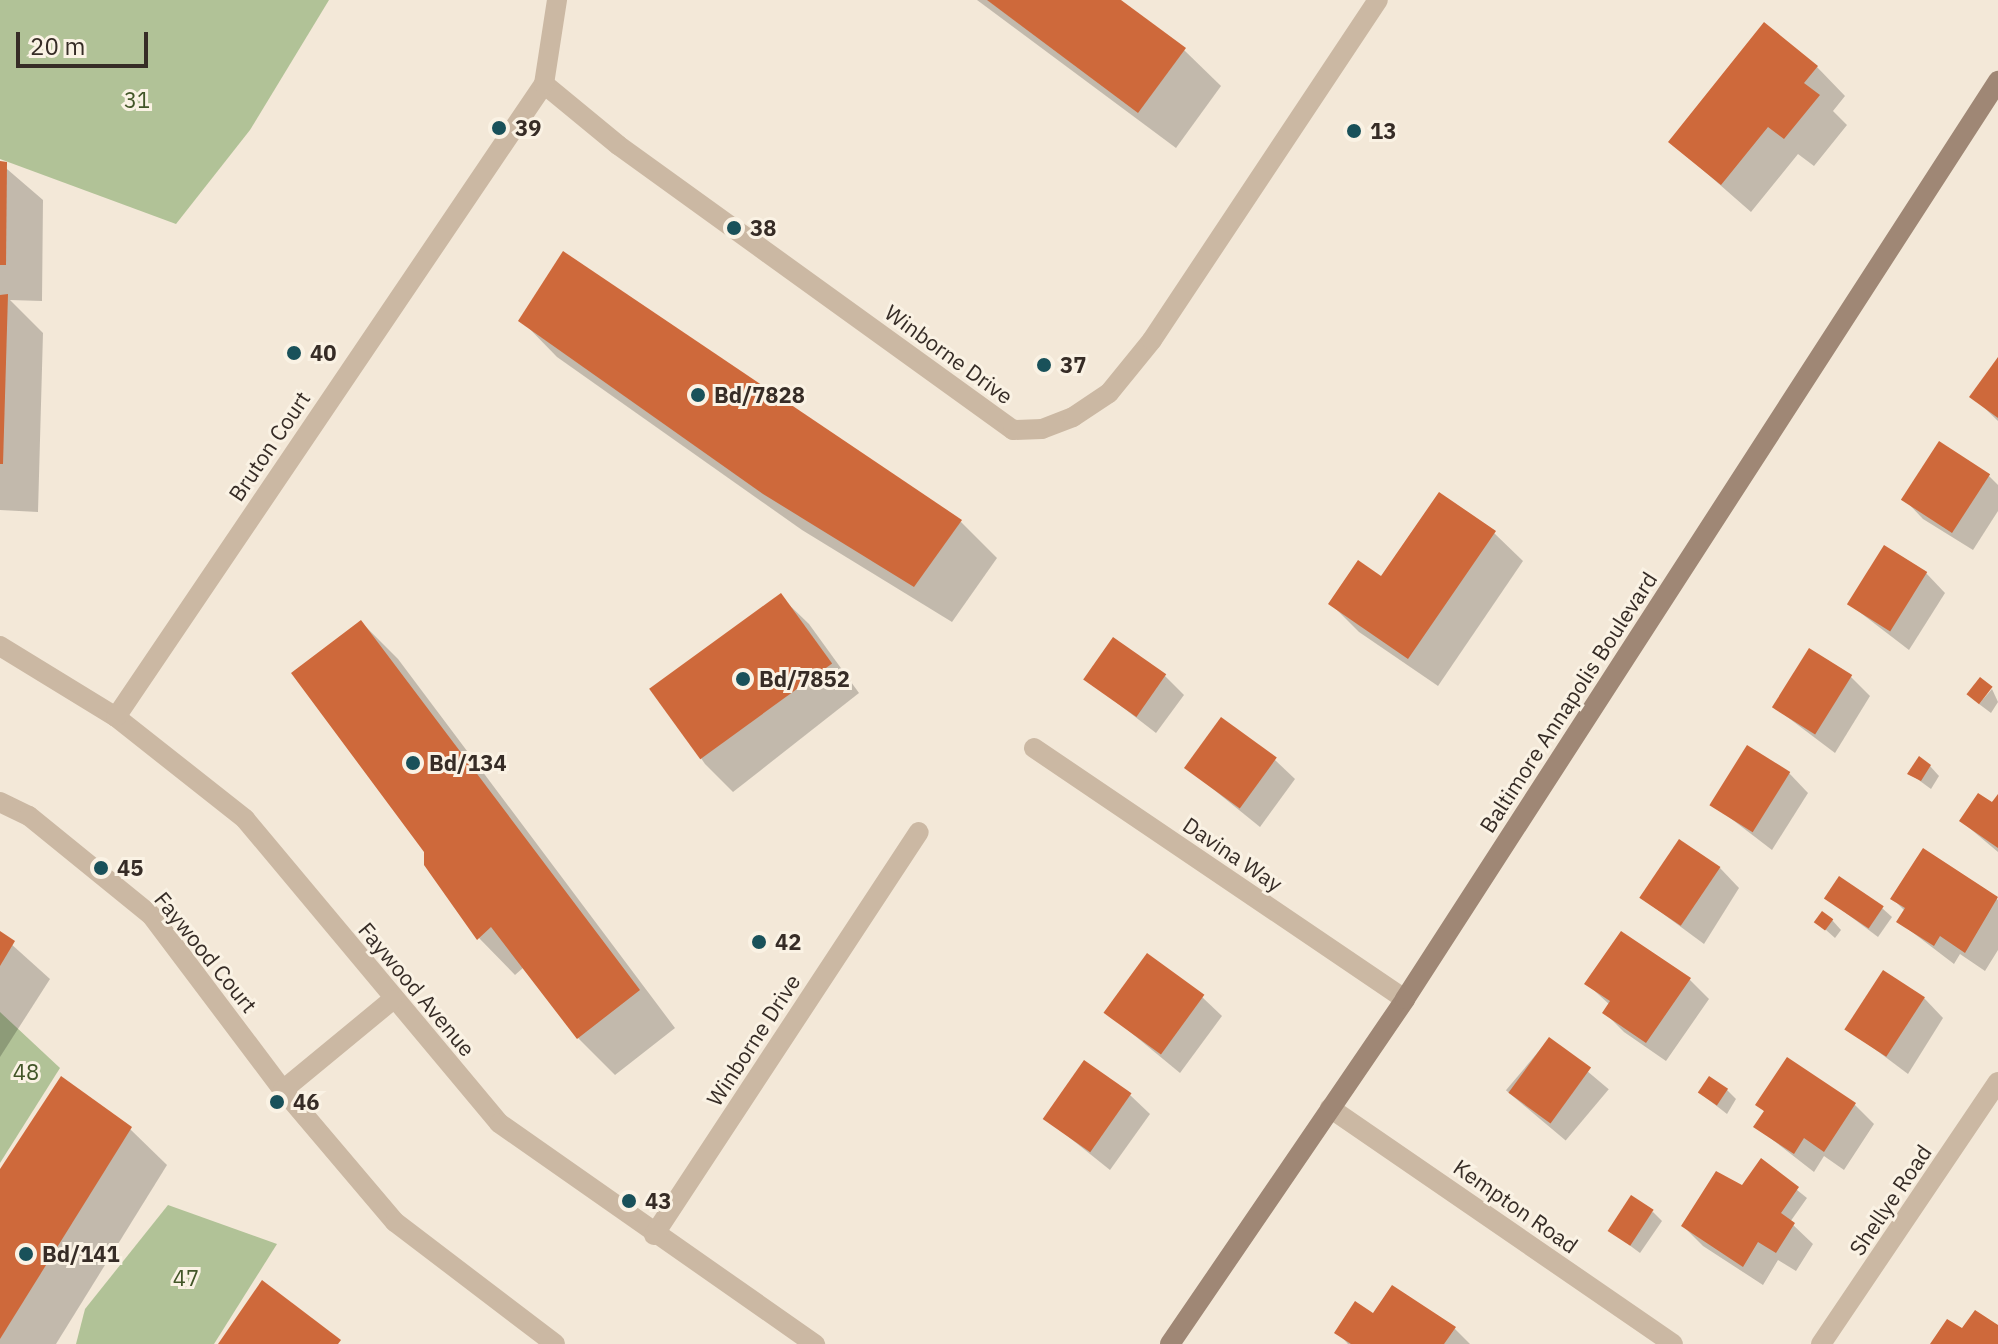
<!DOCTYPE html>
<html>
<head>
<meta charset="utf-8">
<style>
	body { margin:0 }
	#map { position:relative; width:1998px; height:1344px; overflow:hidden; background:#f3e8d8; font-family:"IBM Plex Sans",sans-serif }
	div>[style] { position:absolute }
	.green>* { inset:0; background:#b1c297 }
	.shadow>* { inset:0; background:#0003; transform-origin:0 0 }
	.building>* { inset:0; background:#ce693b; transform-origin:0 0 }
	.service>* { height:20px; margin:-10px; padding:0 10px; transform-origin:10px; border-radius:10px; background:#cbb8a3 }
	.minor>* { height:20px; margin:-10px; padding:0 10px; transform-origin:10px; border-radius:10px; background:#cbb8a3 }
	.secondary>* { height:20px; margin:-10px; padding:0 10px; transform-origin:10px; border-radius:10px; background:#9f8775 }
	.dots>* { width:22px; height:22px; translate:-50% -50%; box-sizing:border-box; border:4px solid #faf2e4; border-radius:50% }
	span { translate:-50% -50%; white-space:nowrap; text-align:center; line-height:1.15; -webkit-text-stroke:6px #faf2e4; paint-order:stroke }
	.park-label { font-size:22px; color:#425628 }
	.poi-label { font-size:22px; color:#362c26; font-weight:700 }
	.left { translate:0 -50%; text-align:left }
	.street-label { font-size:22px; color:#362c26 }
	.scale { position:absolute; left:16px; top:32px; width:132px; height:36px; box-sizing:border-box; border:4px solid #362c26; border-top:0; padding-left:10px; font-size:24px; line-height:28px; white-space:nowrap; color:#362c26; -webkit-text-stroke:6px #faf2e4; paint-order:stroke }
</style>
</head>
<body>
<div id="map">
	<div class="green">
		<div style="clip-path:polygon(0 0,329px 0,250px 130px,176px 224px,0 159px)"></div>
		<div style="clip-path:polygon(0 1012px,60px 1068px,0 1163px)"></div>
		<div style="clip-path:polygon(168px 1205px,277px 1244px,214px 1344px,76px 1344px,85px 1309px)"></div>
	</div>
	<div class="shadow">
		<div style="clip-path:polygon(977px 0,1117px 0,1184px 50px,1221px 86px,1176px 148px)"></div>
		<div style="clip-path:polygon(1817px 67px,1845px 96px,1833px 111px,1847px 125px,1814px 166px,1798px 154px,1751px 212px,1671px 142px)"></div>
		<div style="clip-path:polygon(0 163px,43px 200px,42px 301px,10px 300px,43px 333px,38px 512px,0 510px)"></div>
		<div style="clip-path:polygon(521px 320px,961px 522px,997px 558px,952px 622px,802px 530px,557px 357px)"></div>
		<div style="clip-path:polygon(1998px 360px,1998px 421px,1972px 396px)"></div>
		<div style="clip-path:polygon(1989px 476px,1998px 485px,1998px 511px,1973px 550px,1923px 519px,1904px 499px)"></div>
		<div style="clip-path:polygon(1494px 533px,1523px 561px,1438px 686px,1359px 632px,1330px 603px)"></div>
		<div style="clip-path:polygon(1926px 573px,1945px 593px,1909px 650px,1849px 604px)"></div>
		<div style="clip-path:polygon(780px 596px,809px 624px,859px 693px,733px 792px,705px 764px,658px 696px)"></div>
		<div style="clip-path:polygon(361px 622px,398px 659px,675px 1028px,615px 1075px,578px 1038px,524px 967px,515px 975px,479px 938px,426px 851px)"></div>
		<div style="clip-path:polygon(1164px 675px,1184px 695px,1156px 733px,1086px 679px)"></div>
		<div style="clip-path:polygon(1851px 677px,1870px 696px,1835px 753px,1774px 707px)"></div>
		<div style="clip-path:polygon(1992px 689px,1998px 702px,1991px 713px,1979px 704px)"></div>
		<div style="clip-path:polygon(1275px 760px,1295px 779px,1260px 827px,1187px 768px)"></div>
		<div style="clip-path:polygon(1930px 766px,1939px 776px,1931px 789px,1909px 773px)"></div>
		<div style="clip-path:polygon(1789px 773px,1808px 793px,1772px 850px,1712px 804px)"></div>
		<div style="clip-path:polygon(1998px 798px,1998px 852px,1961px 821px)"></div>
		<div style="clip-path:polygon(1923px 851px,1998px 900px,1998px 950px,1985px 971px,1960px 954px,1954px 964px,1899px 922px,1906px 912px,1893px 899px)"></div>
		<div style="clip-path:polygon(1720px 868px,1739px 888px,1704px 944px,1643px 899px)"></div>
		<div style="clip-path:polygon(1826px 898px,1882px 908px,1892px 917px,1878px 937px)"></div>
		<div style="clip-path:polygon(1832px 920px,1841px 930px,1835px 938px,1817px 922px)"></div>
		<div style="clip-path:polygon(0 934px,50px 979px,0 1057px)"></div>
		<div style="clip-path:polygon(1689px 979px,1709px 999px,1666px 1061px,1624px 1032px,1605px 1013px,1610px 1005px,1587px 984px)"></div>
		<div style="clip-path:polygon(1202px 997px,1222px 1016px,1180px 1073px,1106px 1012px)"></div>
		<div style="clip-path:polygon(1924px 998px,1943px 1018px,1908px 1074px,1848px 1029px)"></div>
		<div style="left:1549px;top:1039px;width:78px;height:67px;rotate:40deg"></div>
		<div style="clip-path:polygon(1727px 1090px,1736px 1099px,1727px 1114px,1700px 1093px)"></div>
		<div style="clip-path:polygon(1130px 1095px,1150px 1114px,1110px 1170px,1045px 1118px)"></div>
		<div style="clip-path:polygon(1758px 1105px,1855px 1105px,1874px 1124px,1844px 1170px,1824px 1156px,1814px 1172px,1756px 1127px,1765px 1112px)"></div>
		<div style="clip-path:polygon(130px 1129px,167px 1165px,56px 1344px,0 1344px,0 1173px)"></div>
		<div style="clip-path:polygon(1761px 1161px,1807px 1198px,1790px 1222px,1813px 1244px,1796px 1271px,1778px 1260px,1763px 1285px,1703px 1246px,1683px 1226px,1757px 1200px)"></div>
		<div style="clip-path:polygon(1653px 1212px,1662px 1221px,1640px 1253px,1609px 1230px)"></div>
		<div style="clip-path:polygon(1374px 1316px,1454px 1328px,1470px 1344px,1348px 1344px,1337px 1332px)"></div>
	</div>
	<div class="building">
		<div style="clip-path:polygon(987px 0,1121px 0,1186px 48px,1138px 113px)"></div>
		<div style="clip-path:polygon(1764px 22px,1818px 66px,1804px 83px,1820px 95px,1784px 139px,1768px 127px,1721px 185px,1668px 142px)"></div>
		<div style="clip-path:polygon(0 161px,7px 162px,6px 265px,0 265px)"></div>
		<div style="clip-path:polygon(563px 251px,962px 520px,914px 587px,763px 494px,518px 321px)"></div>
		<div style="clip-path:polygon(8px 294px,3px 464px,0 464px,0 295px)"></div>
		<div style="clip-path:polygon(1998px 357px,1998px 418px,1969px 397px)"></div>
		<div style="left:1939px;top:441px;width:61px;height:70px;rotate:33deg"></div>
		<div style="clip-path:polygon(1439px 492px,1496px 531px,1408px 659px,1328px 604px,1358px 560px,1381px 576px)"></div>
		<div style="left:1884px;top:545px;width:51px;height:70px;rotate:32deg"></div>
		<div style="left:781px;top:593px;width:87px;height:163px;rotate:54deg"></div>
		<div style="clip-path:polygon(361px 620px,640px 990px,577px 1039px,491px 927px,477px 940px,424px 865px,424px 852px,291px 673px)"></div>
		<div style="left:1113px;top:637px;width:65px;height:52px;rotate:35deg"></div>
		<div style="left:1809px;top:648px;width:51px;height:70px;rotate:32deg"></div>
		<div style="left:1980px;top:677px;width:16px;height:22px;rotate:38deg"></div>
		<div style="left:1221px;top:717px;width:69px;height:63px;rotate:36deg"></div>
		<div style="left:1747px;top:745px;width:51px;height:71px;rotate:32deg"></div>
		<div style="clip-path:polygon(1919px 756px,1931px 765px,1921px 781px,1907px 774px)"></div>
		<div style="clip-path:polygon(1978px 793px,1992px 802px,1998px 794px,1998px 848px,1959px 821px)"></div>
		<div style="left:1679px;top:839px;width:50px;height:71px;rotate:34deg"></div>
		<div style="clip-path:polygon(1923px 848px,1998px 897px,1965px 953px,1940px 936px,1934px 946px,1896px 922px,1905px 908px,1890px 899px)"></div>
		<div style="left:1839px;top:876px;width:54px;height:27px;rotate:34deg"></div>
		<div style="left:1822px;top:911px;width:14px;height:14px;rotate:36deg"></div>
		<div style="clip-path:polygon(0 931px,15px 941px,0 966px)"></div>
		<div style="clip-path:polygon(1621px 931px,1691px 978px,1646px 1043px,1602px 1013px,1610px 1001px,1584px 984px)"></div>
		<div style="left:1147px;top:953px;width:71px;height:74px;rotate:36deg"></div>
		<div style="left:1883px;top:970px;width:50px;height:71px;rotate:33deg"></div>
		<div style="left:1549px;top:1037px;width:52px;height:69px;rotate:36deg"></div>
		<div style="clip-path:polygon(1787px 1057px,1856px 1103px,1824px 1152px,1804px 1138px,1794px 1154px,1753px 1127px,1764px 1111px,1755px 1105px)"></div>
		<div style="left:1084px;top:1060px;width:58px;height:72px;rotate:35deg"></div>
		<div style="clip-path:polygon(61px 1076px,132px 1127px,0 1339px,0 1169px)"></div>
		<div style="left:1709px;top:1076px;width:23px;height:20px;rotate:34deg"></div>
		<div style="clip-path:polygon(1761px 1158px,1799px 1187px,1781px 1213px,1795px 1223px,1776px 1253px,1758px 1242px,1743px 1267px,1681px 1226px,1716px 1171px,1742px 1185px)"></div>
		<div style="left:1631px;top:1195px;width:27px;height:43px;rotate:33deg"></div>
		<div style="clip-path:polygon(262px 1280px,341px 1340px,338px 1344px,218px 1344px)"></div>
		<div style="clip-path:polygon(1392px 1285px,1456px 1327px,1444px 1344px,1351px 1344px,1334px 1333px,1355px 1301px,1373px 1313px)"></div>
		<div style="clip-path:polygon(1975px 1310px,1998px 1325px,1998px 1344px,1930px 1344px,1947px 1319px,1962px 1328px)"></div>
	</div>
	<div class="service">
		<div style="left:1034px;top:748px;width:448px;rotate:34.1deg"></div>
	</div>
	<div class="minor">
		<div style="left:544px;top:84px;width:96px;rotate:39.5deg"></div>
		<div style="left:618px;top:145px;width:487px;rotate:35.8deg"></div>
		<div style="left:1013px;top:430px;width:29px;rotate:-2deg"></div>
		<div style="left:1042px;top:429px;width:33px;rotate:-21deg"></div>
		<div style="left:1073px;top:417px;width:43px;rotate:-33.7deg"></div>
		<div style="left:1109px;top:393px;width:68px;rotate:-50.9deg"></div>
		<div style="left:1152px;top:340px;width:408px;rotate:-56.4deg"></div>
		<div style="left:0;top:646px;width:136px;rotate:31.5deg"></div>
		<div style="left:116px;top:717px;width:164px;rotate:38.3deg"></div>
		<div style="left:245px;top:819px;width:396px;rotate:50.1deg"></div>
		<div style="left:499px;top:1123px;width:386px;rotate:35deg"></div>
		<div style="left:116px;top:717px;width:764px;rotate:-55.94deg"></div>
		<div style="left:544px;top:84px;width:85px;rotate:-81.2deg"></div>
		<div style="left:0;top:802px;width:32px;rotate:26deg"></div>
		<div style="left:29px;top:816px;width:157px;rotate:39.1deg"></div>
		<div style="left:151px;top:915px;width:219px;rotate:53deg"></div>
		<div style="left:283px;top:1090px;width:173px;rotate:49.7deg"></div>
		<div style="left:395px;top:1222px;width:201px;rotate:37.3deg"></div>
		<div style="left:283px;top:1090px;width:141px;rotate:-39.5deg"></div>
		<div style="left:1330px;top:1108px;width:416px;rotate:34.5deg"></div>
		<div style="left:654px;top:1235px;width:482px;rotate:-56.7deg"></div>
		<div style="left:1821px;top:1344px;width:316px;rotate:-56deg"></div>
	</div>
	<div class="secondary">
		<div style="left:1170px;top:1344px;width:417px;rotate:-55.7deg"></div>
		<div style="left:1405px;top:999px;width:1093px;rotate:-57.14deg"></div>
	</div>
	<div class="dots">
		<div style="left:499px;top:128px;background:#19515a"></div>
		<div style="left:1354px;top:131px;background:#19515a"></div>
		<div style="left:734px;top:228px;background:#19515a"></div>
		<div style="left:294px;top:353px;background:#19515a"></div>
		<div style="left:1044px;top:365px;background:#19515a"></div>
		<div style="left:698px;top:395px;background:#19515a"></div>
		<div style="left:743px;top:679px;background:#19515a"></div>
		<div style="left:413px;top:763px;background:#19515a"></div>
		<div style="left:101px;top:868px;background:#19515a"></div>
		<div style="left:759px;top:942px;background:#19515a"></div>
		<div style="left:277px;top:1102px;background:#19515a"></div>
		<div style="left:629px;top:1201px;background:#19515a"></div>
		<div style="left:26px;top:1254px;background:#19515a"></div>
	</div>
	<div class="park-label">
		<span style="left:137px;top:100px">31</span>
		<span style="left:26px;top:1072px">48</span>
		<span style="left:186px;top:1278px">47</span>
	</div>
	<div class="poi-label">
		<span class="left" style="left:515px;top:128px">39</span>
		<span class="left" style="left:1370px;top:131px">13</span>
		<span class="left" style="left:750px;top:228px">38</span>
		<span class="left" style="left:310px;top:353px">40</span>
		<span class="left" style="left:1060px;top:365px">37</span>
		<span class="left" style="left:714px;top:395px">Bd/7828</span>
		<span class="left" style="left:759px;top:679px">Bd/7852</span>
		<span class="left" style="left:429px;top:763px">Bd/134</span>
		<span class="left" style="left:117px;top:868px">45</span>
		<span class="left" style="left:775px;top:942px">42</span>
		<span class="left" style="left:293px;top:1102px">46</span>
		<span class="left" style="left:645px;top:1201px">43</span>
		<span class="left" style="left:42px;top:1254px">Bd/141</span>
	</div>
	<div class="street-label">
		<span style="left:949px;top:354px;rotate:36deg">Winborne Drive</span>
		<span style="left:269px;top:446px;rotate:-56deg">Bruton Court</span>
		<span style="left:1568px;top:702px;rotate:-57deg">Baltimore Annapolis Boulevard</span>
		<span style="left:1233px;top:854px;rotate:34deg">Davina Way</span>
		<span style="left:206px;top:952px;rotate:51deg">Faywood Court</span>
		<span style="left:417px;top:989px;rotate:50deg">Faywood Avenue</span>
		<span style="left:753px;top:1040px;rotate:-57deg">Winborne Drive</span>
		<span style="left:1890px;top:1200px;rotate:-56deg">Shellye Road</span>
		<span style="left:1516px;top:1206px;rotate:35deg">Kempton Road</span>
	</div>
	<div class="scale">20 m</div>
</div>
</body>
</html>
